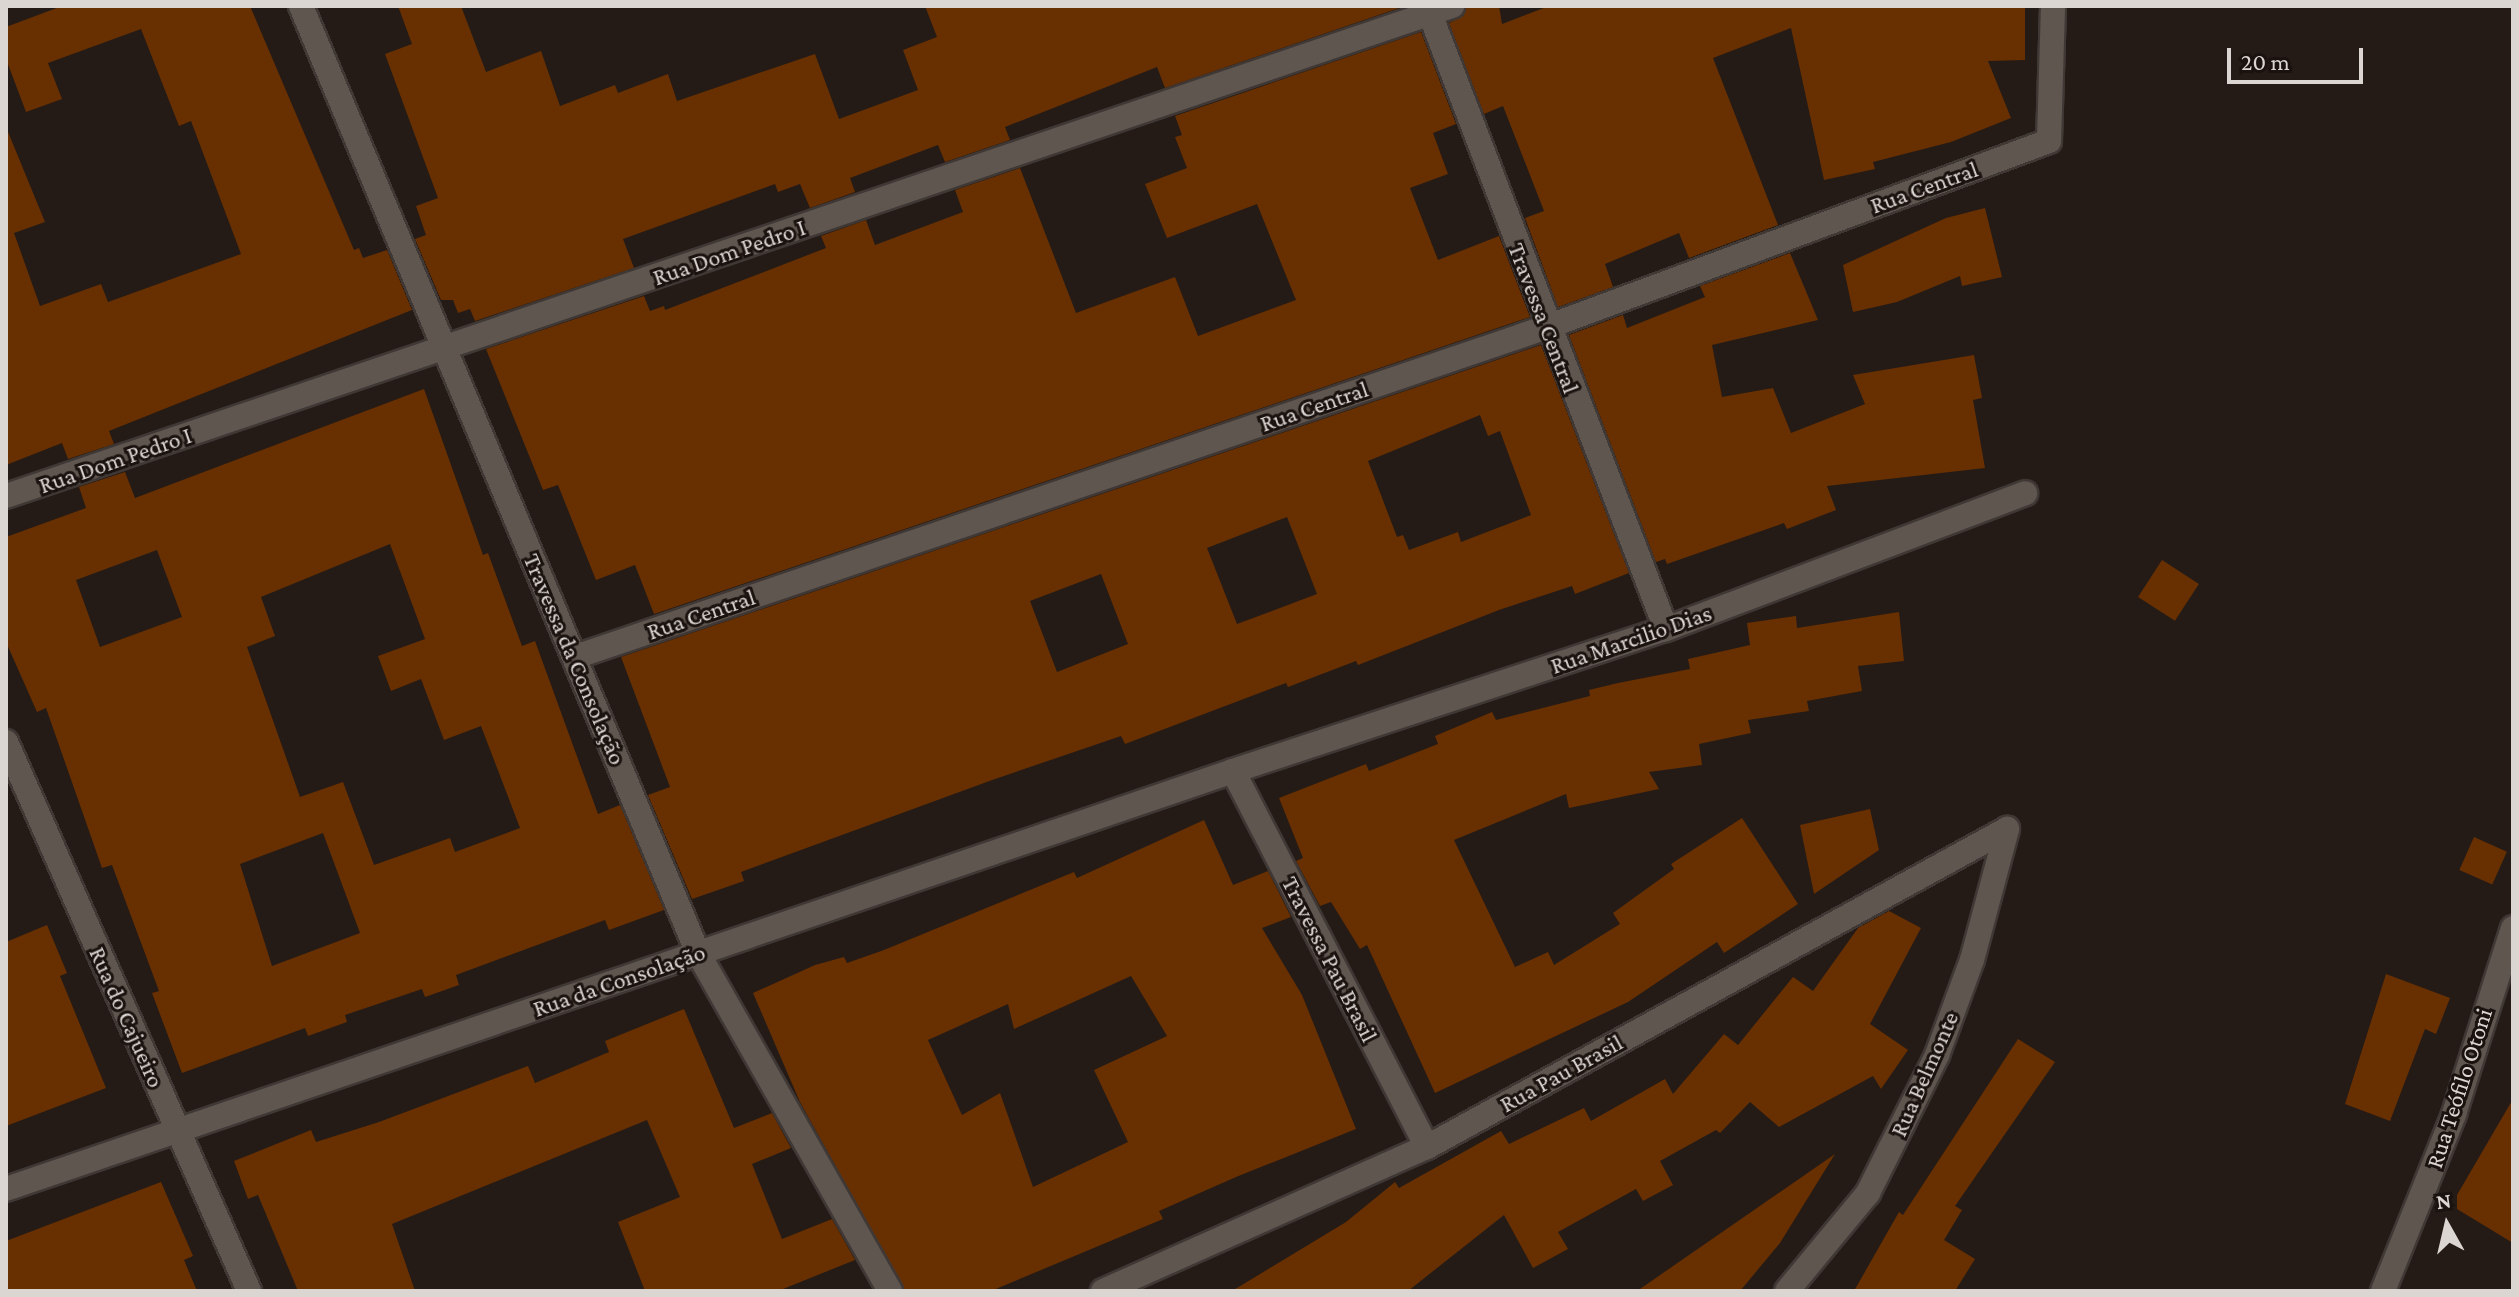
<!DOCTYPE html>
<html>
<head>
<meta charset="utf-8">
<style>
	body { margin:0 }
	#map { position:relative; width:2519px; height:1297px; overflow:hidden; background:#241b17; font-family:"Crimson Pro",serif }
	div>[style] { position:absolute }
	.building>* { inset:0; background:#682f00; transform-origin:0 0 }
	.roads { filter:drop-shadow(2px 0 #3f3835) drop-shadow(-2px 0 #3f3835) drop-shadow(0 2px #3f3835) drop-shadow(0 -2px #3f3835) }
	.street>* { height:24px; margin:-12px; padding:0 12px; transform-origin:12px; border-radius:12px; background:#605650 }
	span { translate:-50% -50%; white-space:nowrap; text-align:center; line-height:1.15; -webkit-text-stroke:6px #1a120e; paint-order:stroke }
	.street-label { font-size:24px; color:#dcd6d3 }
	.frame { position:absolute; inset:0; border:8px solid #dcd6d3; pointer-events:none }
	.north { position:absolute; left:2407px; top:1185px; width:80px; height:80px; -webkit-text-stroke:6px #1a120e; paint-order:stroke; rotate:352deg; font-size:22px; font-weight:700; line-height:32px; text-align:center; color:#dcd6d3 }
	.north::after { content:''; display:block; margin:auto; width:28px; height:36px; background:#dcd6d3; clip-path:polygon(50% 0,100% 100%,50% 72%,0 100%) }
	.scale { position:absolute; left:2227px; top:48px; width:136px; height:36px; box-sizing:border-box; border:4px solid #dcd6d3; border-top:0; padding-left:10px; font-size:24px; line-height:28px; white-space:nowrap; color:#dcd6d3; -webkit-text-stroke:6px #1a120e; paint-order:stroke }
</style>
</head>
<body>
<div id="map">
	<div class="building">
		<div style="clip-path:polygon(62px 6px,250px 6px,354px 250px,359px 248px,363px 258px,387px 250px,412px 310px,109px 431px,114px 444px,68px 459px,62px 443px,6px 465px,6px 127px,45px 222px,14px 233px,40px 306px,101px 284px,108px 302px,241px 254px,191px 121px,179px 126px,141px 29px,48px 63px,62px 99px,26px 112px,6px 59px,6px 27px)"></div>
		<div style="clip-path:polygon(398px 6px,461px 6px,486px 72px,541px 51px,560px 106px,615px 85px,618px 93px,668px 74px,677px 101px,815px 54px,839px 119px,918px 90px,903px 50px,937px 37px,925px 6px,1405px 6px,1165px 88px,1157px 67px,1005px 127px,1010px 140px,945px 162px,938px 145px,850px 178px,855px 192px,810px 208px,800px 184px,778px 192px,775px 184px,623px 239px,634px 268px,475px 321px,470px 309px,458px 313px,453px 300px,441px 300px,415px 239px,426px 235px,416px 206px,438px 198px,385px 54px,412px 44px)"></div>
		<div style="clip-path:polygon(1467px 6px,1499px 6px,1502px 24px,1549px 6px,2025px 6px,2025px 60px,1988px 61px,2011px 118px,1951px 142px,1873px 162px,1875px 169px,1824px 180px,1791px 28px,1713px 58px,1778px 225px,1689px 258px,1679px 233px,1605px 264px,1613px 287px,1558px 307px,1525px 218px,1544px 211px,1503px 106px,1484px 114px,1449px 23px,1463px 16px)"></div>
		<div style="clip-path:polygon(1421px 32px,1456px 124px,1433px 133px,1448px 174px,1410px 188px,1438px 260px,1499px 236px,1530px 317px,654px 614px,635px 565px,596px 580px,558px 485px,543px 490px,486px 349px,644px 296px,650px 311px,664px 306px,665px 310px,826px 248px,821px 236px,866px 220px,875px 245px,963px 212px,955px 190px,1020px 168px,1076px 313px,1175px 277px,1198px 336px,1296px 300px,1257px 204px,1167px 238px,1145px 184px,1187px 168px,1175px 137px,1182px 135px,1175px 116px)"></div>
		<div style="clip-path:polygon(1985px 208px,2002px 277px,1962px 286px,1960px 276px,1897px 302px,1853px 312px,1843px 265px,1946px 218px)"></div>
		<div style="clip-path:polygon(1790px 253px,1818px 320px,1712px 345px,1722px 397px,1773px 388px,1791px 433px,1865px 404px,1853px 375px,1974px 355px,1982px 398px,1973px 400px,1985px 468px,1827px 486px,1836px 510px,1787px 529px,1784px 523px,1667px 564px,1665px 559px,1656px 562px,1569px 335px,1623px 315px,1627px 328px,1705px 297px,1700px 286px)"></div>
		<div style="clip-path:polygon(evenodd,1541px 345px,1629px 573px,1575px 594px,1572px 586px,1499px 610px,1358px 665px,1356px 661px,1288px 687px,1286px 683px,1125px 744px,1121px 736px,995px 779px,741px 872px,744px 881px,692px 899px,648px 795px,670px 787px,621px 657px,1541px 345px,1480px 415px,1488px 436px,1500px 431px,1531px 515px,1461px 542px,1458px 532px,1409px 550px,1403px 535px,1397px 537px,1368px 461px,1480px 415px,1541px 345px,1287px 517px,1317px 594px,1237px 624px,1207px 548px,1287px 517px,1541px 345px,1101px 574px,1128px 644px,1057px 672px,1030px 601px,1101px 574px)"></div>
		<div style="clip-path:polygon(evenodd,424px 389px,483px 555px,488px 553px,522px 646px,535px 641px,598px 814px,620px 805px,664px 910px,609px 930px,605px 920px,456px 975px,459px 985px,425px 997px,422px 989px,345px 1015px,347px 1022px,308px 1036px,305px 1028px,182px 1073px,152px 993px,159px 991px,112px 865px,102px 868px,46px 708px,37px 712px,6px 642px,6px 537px,86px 508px,79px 487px,125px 472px,135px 498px,424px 389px,390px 544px,425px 639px,378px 656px,391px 691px,421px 679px,444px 740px,481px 726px,520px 828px,455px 852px,450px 838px,374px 865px,343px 782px,300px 797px,247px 647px,275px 636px,261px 597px,390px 544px,424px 389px,157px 550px,182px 617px,100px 647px,76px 580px,157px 550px,424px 389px,323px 833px,360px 933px,272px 966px,240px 864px,323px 833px)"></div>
		<div style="left:2162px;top:560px;width:44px;height:44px;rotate:33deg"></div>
		<div style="clip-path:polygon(1899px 612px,1904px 661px,1858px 666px,1862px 691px,1807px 701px,1809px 711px,1748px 720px,1751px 733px,1699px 744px,1702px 765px,1649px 772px,1659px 789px,1569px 808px,1566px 794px,1454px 840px,1515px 967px,1548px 952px,1554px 965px,1620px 924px,1613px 913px,1674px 869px,1671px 864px,1742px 818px,1798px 904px,1724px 953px,1717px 942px,1628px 1002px,1435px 1093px,1367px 945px,1360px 949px,1331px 902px,1320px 906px,1296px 861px,1303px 858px,1279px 798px,1366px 764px,1369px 771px,1438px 744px,1435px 736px,1492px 712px,1496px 720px,1590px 696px,1589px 690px,1618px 683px,1690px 669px,1688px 659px,1750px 645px,1747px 623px,1796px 616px,1797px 628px)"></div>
		<div style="clip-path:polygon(1870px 809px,1879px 850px,1814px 894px,1800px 825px)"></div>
		<div style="clip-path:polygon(evenodd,1204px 820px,1233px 885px,1268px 871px,1291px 917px,1262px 928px,1302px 995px,1356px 1129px,1236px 1177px,1159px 1211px,1163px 1219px,991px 1291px,905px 1291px,800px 1102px,753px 993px,815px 965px,844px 957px,847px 963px,884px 950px,1074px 872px,1077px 878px,1204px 820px,1131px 976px,1167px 1036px,1094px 1070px,1128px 1142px,1033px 1187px,1000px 1093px,962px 1115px,928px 1040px,1008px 1004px,1014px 1029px,1131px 976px)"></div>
		<div style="left:2474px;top:837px;width:36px;height:36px;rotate:24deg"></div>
		<div style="clip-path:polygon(1889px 911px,1921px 928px,1870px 1024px,1908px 1050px,1881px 1089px,1873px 1076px,1779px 1127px,1750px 1102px,1720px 1133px,1716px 1130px,1660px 1161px,1673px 1185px,1643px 1201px,1636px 1189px,1558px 1232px,1568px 1249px,1533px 1268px,1504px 1215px,1408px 1291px,1232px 1291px,1346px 1222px,1395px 1182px,1399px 1188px,1501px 1131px,1509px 1144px,1584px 1108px,1591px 1121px,1665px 1079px,1673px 1094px,1724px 1034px,1738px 1045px,1793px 977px,1813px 991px,1858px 928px)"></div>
		<div style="clip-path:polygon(47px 925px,67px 973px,60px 976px,106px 1088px,6px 1126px,6px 942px)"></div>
		<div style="clip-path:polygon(2386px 974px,2450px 998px,2436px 1034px,2425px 1029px,2390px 1121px,2345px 1104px)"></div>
		<div style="clip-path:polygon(684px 1009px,734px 1128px,772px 1113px,791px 1148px,752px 1164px,782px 1239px,832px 1219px,855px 1260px,778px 1291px,645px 1291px,618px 1222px,680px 1197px,647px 1120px,392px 1224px,415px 1291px,298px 1291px,258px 1195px,248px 1199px,234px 1161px,311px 1130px,316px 1142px,379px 1122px,528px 1066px,535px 1083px,609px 1052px,605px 1041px)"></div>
		<div style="clip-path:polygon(2018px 1039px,2055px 1062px,1955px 1206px,1962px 1210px,1944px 1240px,1975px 1259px,1955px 1291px,1854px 1291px,1899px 1212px,1903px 1215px)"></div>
		<div style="clip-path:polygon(2513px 1099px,2513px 1243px,2457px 1209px,2457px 1195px)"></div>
		<div style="clip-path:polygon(1835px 1154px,1780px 1243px,1740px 1291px,1637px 1291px)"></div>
		<div style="clip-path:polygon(161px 1182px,193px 1256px,184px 1260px,197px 1291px,6px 1291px,6px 1241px)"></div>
	</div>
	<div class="roads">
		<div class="street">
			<div style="left:301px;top:6px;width:1027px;rotate:67.26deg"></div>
			<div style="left:698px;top:953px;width:389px;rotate:60.4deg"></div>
			<div style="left:1427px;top:6px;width:667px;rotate:69.01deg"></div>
			<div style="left:6px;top:496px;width:1527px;rotate:-18.72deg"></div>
			<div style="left:575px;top:657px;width:1026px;rotate:-18.75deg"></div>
			<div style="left:1547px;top:327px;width:535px;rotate:-20.33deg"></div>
			<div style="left:2049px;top:141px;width:135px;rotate:-88.3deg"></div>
			<div style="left:6px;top:742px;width:600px;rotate:66.12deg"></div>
			<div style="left:1233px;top:771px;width:423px;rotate:62.7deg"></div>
			<div style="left:6px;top:1189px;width:1296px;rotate:-18.81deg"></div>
			<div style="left:1233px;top:771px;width:456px;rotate:-18.2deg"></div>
			<div style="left:1666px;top:629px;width:384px;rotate:-20.7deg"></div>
			<div style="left:1103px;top:1291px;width:355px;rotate:-24deg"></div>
			<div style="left:1427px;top:1147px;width:661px;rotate:-28.73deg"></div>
			<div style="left:1787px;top:1291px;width:127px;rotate:-50.4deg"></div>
			<div style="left:1868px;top:1193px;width:154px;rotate:-63.4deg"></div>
			<div style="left:1937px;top:1055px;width:101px;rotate:-69.8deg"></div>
			<div style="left:1972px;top:960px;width:136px;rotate:-75deg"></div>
			<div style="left:2383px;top:1291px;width:191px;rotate:-68.1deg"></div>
			<div style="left:2454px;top:1114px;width:195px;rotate:-72.4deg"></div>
		</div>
	</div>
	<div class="street-label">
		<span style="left:1924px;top:187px;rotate:-20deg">Rua Central</span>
		<span style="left:729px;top:252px;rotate:-19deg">Rua Dom Pedro I</span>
		<span style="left:1544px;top:318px;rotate:69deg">Travessa Central</span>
		<span style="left:1314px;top:406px;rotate:-19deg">Rua Central</span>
		<span style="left:115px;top:460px;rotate:-19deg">Rua Dom Pedro I</span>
		<span style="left:701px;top:614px;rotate:-19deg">Rua Central</span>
		<span style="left:1631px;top:639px;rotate:-19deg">Rua Marcilio Dias</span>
		<span style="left:575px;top:659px;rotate:67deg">Travessa da Consolação</span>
		<span style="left:1330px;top:959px;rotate:63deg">Travessa Pau Brasil</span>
		<span style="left:619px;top:980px;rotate:-19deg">Rua da Consolação</span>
		<span style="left:127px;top:1017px;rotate:66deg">Rua do Cajueiro</span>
		<span style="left:1561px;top:1073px;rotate:-29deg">Rua Pau Brasil</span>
		<span style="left:1924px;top:1074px;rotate:-66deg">Rua Belmonte</span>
		<span style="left:2459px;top:1088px;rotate:-72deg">Rua Teófilo Otoni</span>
	</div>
	<div class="frame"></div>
	<div class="north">N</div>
	<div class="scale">20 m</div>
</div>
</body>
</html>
